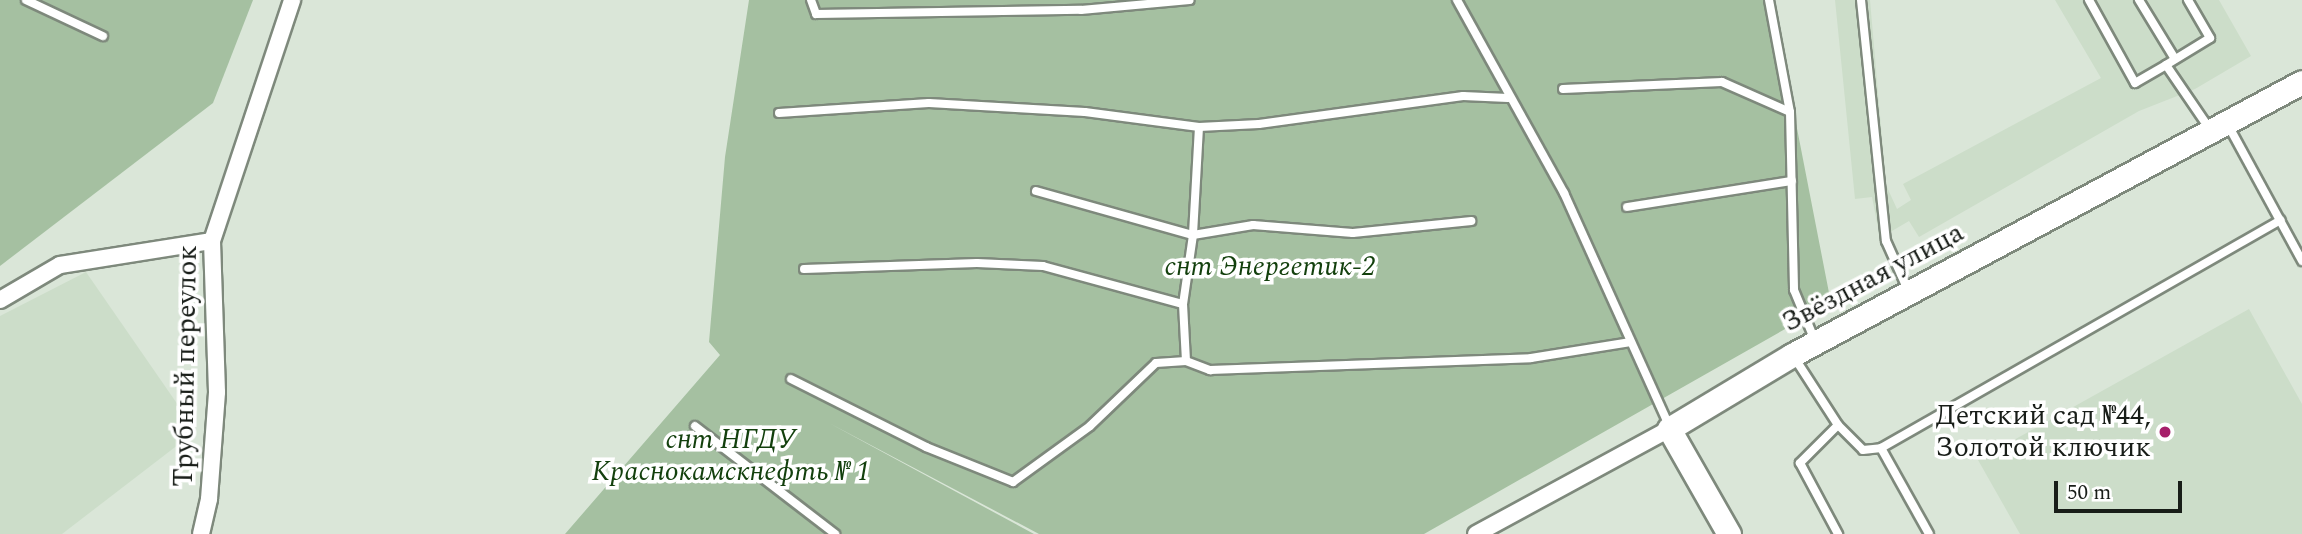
<!DOCTYPE html>
<html>
<head>
<meta charset="utf-8">
<style>
	body { margin:0 }
	#map { position:relative; width:2302px; height:534px; overflow:hidden; background:#dae6d8; font-family:Spectral,serif }
	div>[style] { position:absolute }
	.built>* { inset:0; background:#ccddc9 }
	.green>* { inset:0; background:#a5c0a1 }
	.roads { filter:drop-shadow(2px 0 #7e897c) drop-shadow(-2px 0 #7e897c) drop-shadow(0 2px #7e897c) drop-shadow(0 -2px #7e897c) }
	.lane>* { height:8px; margin:-4px; padding:0 4px; transform-origin:4px; border-radius:4px; background:#fff }
	.street>* { height:16px; margin:-8px; padding:0 8px; transform-origin:8px; border-radius:8px; background:#fff }
	.secondary>* { height:23px; margin:-11.5px; padding:0 11.5px; transform-origin:11.5px; border-radius:11.5px; background:#fff }
	.dots>* { width:19px; height:19px; translate:-50% -50%; box-sizing:border-box; border:4px solid #fff; border-radius:50% }
	span { translate:-50% -50%; white-space:nowrap; text-align:center; line-height:1.15; -webkit-text-stroke:7px #fff; paint-order:stroke }
	.park-label { font-size:28px; color:#13400d; font-style:italic }
	.street-label { font-size:28px; color:#181d18 }
	.poi-label { font-size:28px; color:#181d18 }
	.right { translate:-100% -50%; text-align:right }
	.scale { position:absolute; left:2054px; top:481px; width:128px; height:32px; box-sizing:border-box; border:4px solid #181d18; border-top:0; padding-left:9px; font-size:21px; line-height:24px; white-space:nowrap; color:#181d18; -webkit-text-stroke:5px #fff; paint-order:stroke }
</style>
</head>
<body>
<div id="map">
	<div class="built">
		<div style="clip-path:polygon(1835px 0,1870px 0,1886px 185px,1897px 209px,1911px 200px,1903px 184px,2101px 78px,2055px 0,2219px 0,2251px 56px,2195px 89px,2139px 111px,1919px 237px,1909px 221px,1880px 238px,1872px 197px,1855px 199px)"></div>
		<div style="clip-path:polygon(86px 272px,196px 431px,62px 534px,0 534px,0 316px)"></div>
		<div style="clip-path:polygon(2249px 309px,2302px 404px,2302px 534px,2020px 534px,1978px 460px)"></div>
	</div>
	<div class="green">
		<div style="clip-path:polygon(0 0,253px 0,213px 103px,0 266px)"></div>
		<div style="clip-path:polygon(749px 0,1772px 0,1831px 303px,1424px 534px,1039px 534px,829px 423px,1034px 534px,565px 534px,720px 355px,709px 342px,725px 157px)"></div>
	</div>
	<div class="roads">
		<div class="lane">
			<div style="left:26px;top:0;width:85px;rotate:25.1deg"></div>
			<div style="left:811px;top:0;width:15px;rotate:70deg"></div>
			<div style="left:816px;top:14px;width:265px;rotate:-0.9deg"></div>
			<div style="left:1081px;top:10px;width:109px;rotate:-5.2deg"></div>
			<div style="left:1457px;top:0;width:221px;rotate:61deg"></div>
			<div style="left:1564px;top:193px;width:256px;rotate:65.7deg"></div>
			<div style="left:1769px;top:0;width:114px;rotate:79.4deg"></div>
			<div style="left:1790px;top:112px;width:178px;rotate:88.7deg"></div>
			<div style="left:1794px;top:290px;width:55px;rotate:67.6deg"></div>
			<div style="left:1861px;top:0;width:242px;rotate:84.1deg"></div>
			<div style="left:1886px;top:241px;width:54px;rotate:65.8deg"></div>
			<div style="left:2089px;top:0;width:95px;rotate:61deg"></div>
			<div style="left:2135px;top:83px;width:36px;rotate:-30deg"></div>
			<div style="left:2139px;top:0;width:69px;rotate:58.6deg"></div>
			<div style="left:2188px;top:0;width:44px;rotate:59.9deg"></div>
			<div style="left:2210px;top:38px;width:52px;rotate:148.5deg"></div>
			<div style="left:2166px;top:65px;width:76px;rotate:55.7deg"></div>
			<div style="left:1563px;top:89px;width:159px;rotate:-2.5deg"></div>
			<div style="left:1722px;top:82px;width:74px;rotate:23.8deg"></div>
			<div style="left:779px;top:113px;width:150px;rotate:-3.8deg"></div>
			<div style="left:929px;top:103px;width:156px;rotate:3.3deg"></div>
			<div style="left:1085px;top:112px;width:115px;rotate:7.5deg"></div>
			<div style="left:1199px;top:127px;width:108px;rotate:93.2deg"></div>
			<div style="left:1193px;top:235px;width:70px;rotate:98.2deg"></div>
			<div style="left:1183px;top:304px;width:57px;rotate:87deg"></div>
			<div style="left:2228px;top:125px;width:155px;rotate:61.4deg"></div>
			<div style="left:1199px;top:127px;width:60px;rotate:-2.9deg"></div>
			<div style="left:1259px;top:124px;width:206px;rotate:-7.8deg"></div>
			<div style="left:1463px;top:96px;width:45px;rotate:2.5deg"></div>
			<div style="left:1036px;top:191px;width:163px;rotate:15.7deg"></div>
			<div style="left:1193px;top:235px;width:61px;rotate:-9.5deg"></div>
			<div style="left:1253px;top:225px;width:100px;rotate:4.6deg"></div>
			<div style="left:1353px;top:233px;width:119px;rotate:-5.8deg"></div>
			<div style="left:1627px;top:207px;width:167px;rotate:-9deg"></div>
			<div style="left:804px;top:269px;width:173px;rotate:-2deg"></div>
			<div style="left:977px;top:263px;width:66px;rotate:2.6deg"></div>
			<div style="left:1043px;top:266px;width:145px;rotate:15.2deg"></div>
			<div style="left:1794px;top:357px;width:81px;rotate:57.1deg"></div>
			<div style="left:1838px;top:425px;width:35px;rotate:45deg"></div>
			<div style="left:1863px;top:450px;width:18px;rotate:-6deg"></div>
			<div style="left:1881px;top:448px;width:460px;rotate:-29.7deg"></div>
			<div style="left:791px;top:379px;width:151px;rotate:26.7deg"></div>
			<div style="left:926px;top:447px;width:94px;rotate:21.9deg"></div>
			<div style="left:1013px;top:482px;width:95px;rotate:-36deg"></div>
			<div style="left:1090px;top:426px;width:91px;rotate:-43.7deg"></div>
			<div style="left:1156px;top:363px;width:30px;rotate:-4deg"></div>
			<div style="left:1186px;top:361px;width:26px;rotate:21deg"></div>
			<div style="left:1210px;top:370px;width:321px;rotate:-2.1deg"></div>
			<div style="left:1531px;top:358px;width:101px;rotate:-9.1deg"></div>
			<div style="left:1838px;top:425px;width:54px;rotate:135deg"></div>
			<div style="left:1800px;top:463px;width:81px;rotate:61.8deg"></div>
			<div style="left:695px;top:426px;width:177px;rotate:37.6deg"></div>
			<div style="left:1881px;top:448px;width:98px;rotate:60.8deg"></div>
		</div>
		<div class="street">
			<div style="left:0;top:300px;width:69px;rotate:-30.3deg"></div>
			<div style="left:60px;top:265px;width:154px;rotate:-9deg"></div>
			<div style="left:201px;top:534px;width:36px;rotate:-77deg"></div>
			<div style="left:209px;top:499px;width:107px;rotate:-85.7deg"></div>
			<div style="left:217px;top:392px;width:151px;rotate:-91.9deg"></div>
			<div style="left:212px;top:241px;width:254px;rotate:-71.6deg"></div>
			<div style="left:1476px;top:534px;width:220px;rotate:-28.5deg"></div>
		</div>
		<div class="secondary">
			<div style="left:1729px;top:534px;width:121px;rotate:-119.7deg"></div>
			<div style="left:1669px;top:429px;width:144px;rotate:-31deg"></div>
			<div style="left:1792px;top:355px;width:578px;rotate:-28.16deg"></div>
		</div>
	</div>
	<div class="dots">
		<div style="left:2165px;top:432px;background:#a61f6a"></div>
	</div>
	<div class="park-label">
		<span style="left:1270px;top:267px">снт Энергетик-2</span>
		<span style="left:731px;top:456px">снт НГДУ<br>Краснокамскнефть № 1</span>
	</div>
	<div class="street-label">
		<span style="left:1873px;top:278px;rotate:-28deg">Звёздная улица</span>
		<span style="left:186px;top:366px;rotate:-89deg">Трубный переулок</span>
	</div>
	<div class="poi-label">
		<span class="right" style="left:2151px;top:432px">Детский сад №44,<br>Золотой ключик</span>
	</div>
	<div class="scale">50 m</div>
</div>
</body>
</html>
